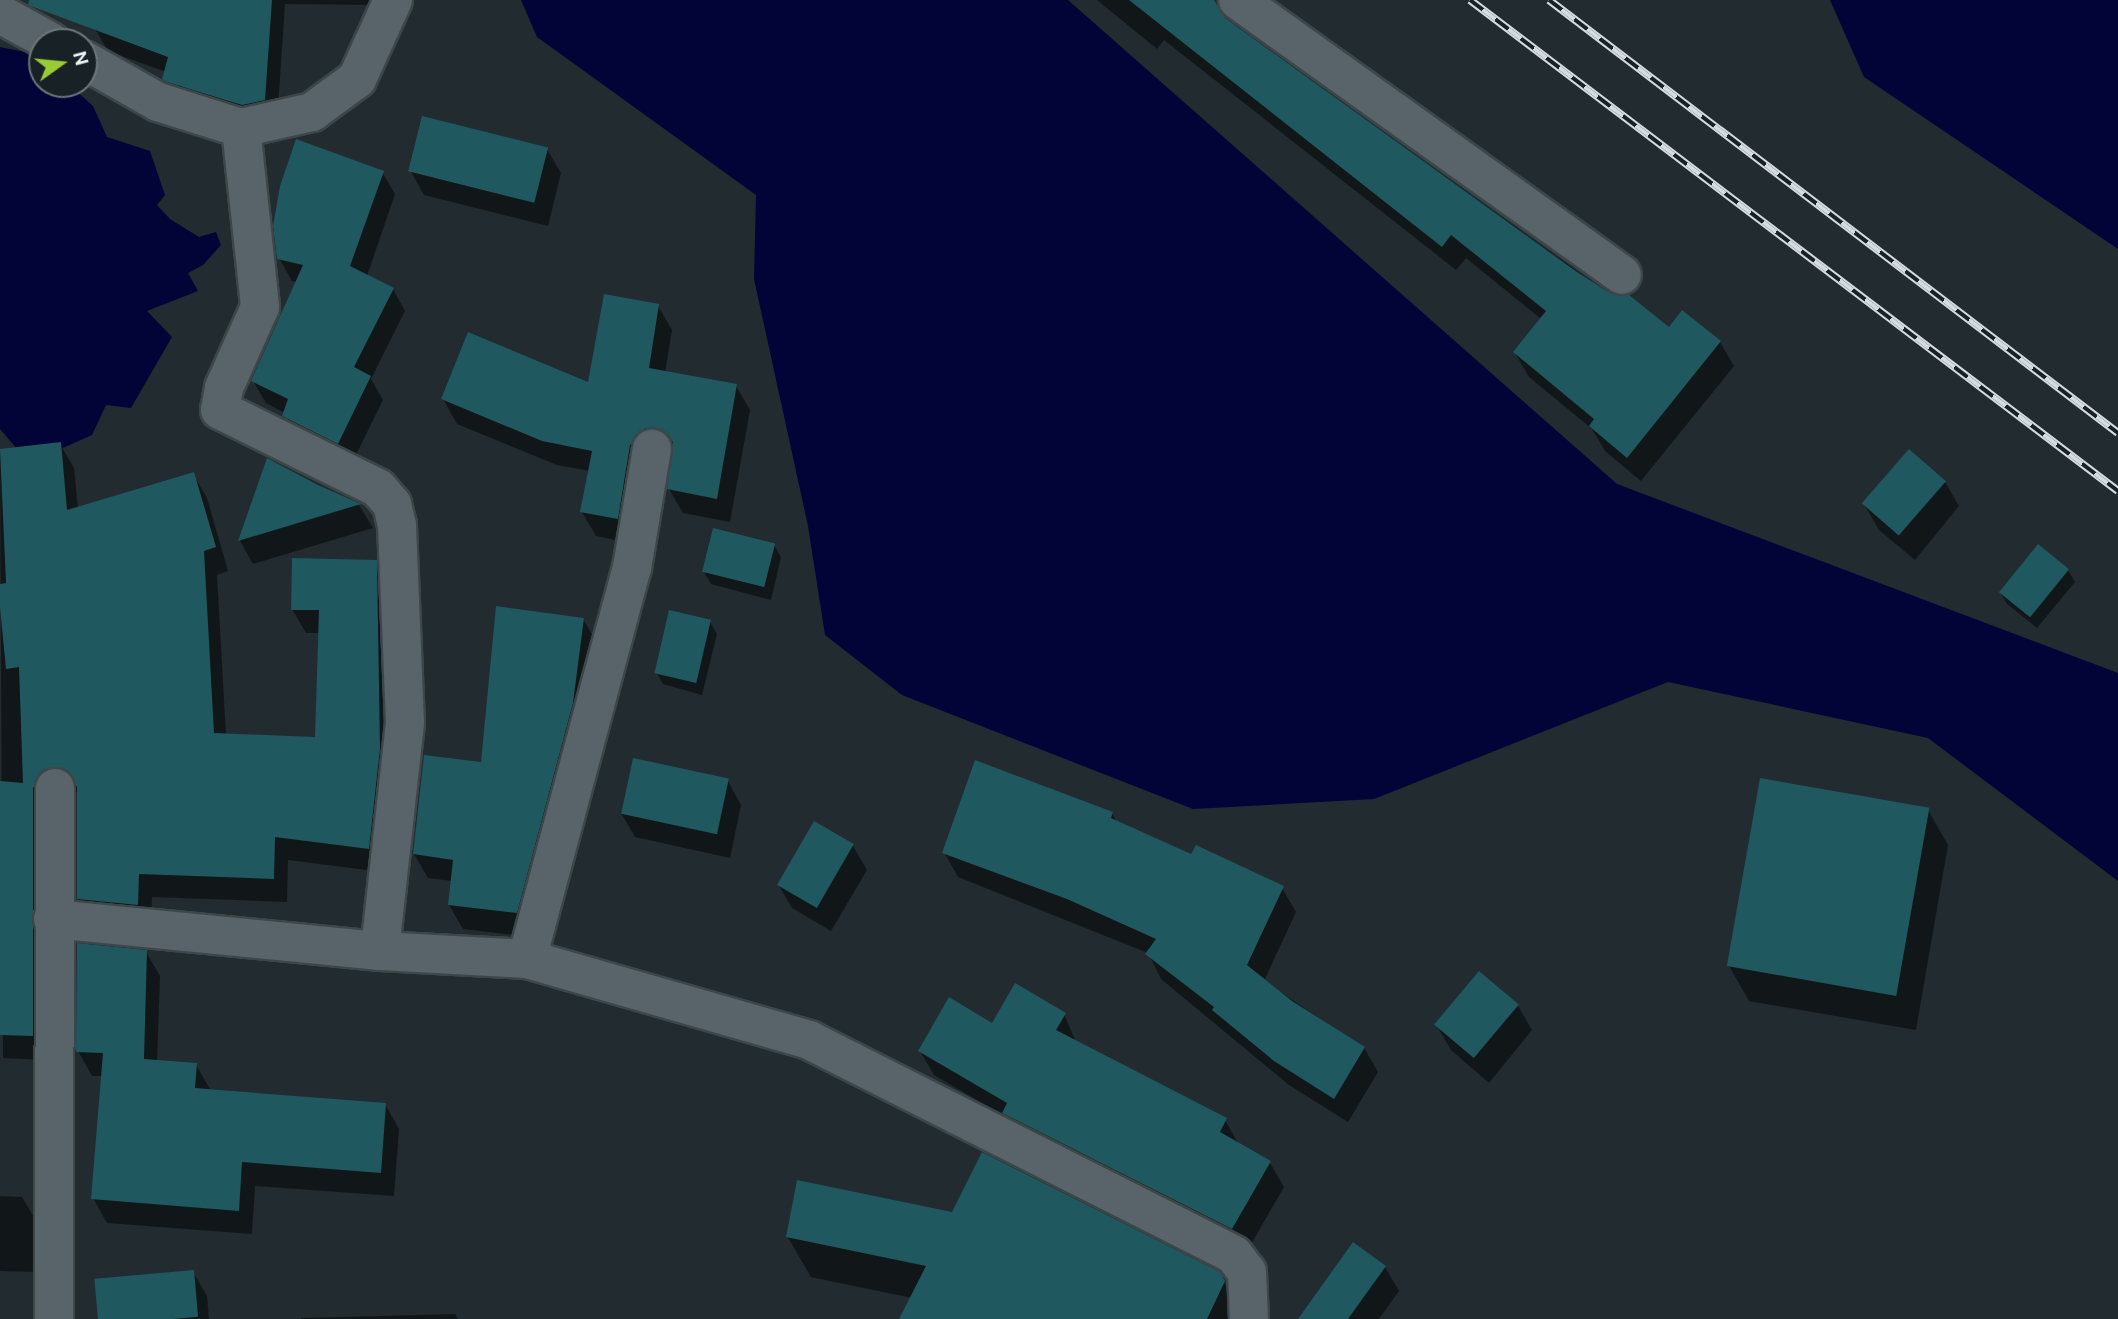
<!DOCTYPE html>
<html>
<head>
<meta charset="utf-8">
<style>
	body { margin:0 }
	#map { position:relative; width:2118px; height:1319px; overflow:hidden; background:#212b30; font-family:Ubuntu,sans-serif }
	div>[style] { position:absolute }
	.water>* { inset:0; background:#020438 }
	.shadow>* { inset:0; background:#0007 }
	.building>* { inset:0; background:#1f585f; transform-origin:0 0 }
	.roads { filter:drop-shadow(2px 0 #3d4649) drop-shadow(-2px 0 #3d4649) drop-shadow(0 2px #3d4649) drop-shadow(0 -2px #3d4649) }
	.street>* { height:38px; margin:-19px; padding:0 19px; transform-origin:19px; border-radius:19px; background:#586469 }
	.rail>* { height:8px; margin-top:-4px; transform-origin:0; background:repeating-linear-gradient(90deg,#182226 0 16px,#d5dcdf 0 32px); box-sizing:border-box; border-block:2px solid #d5dcdf }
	span { translate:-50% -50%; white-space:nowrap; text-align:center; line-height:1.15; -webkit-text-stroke:5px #182226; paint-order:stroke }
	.north { position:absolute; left:28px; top:28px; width:70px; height:70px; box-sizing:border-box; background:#182226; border:2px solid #6e767a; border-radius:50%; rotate:75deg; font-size:19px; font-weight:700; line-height:28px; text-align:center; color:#eef5f8 }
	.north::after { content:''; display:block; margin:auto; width:24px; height:32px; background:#99cb36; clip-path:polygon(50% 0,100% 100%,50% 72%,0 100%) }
</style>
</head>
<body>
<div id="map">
	<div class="water">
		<div style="clip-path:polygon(521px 0,1068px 0,1617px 484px,2118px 673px,2118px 881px,1928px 738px,1668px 682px,1374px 799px,1193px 809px,902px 695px,825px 635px,808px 526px,754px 279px,756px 195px,537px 37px)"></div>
		<div style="clip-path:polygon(1830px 0,2118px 0,2118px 249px,1864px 77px)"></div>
		<div style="clip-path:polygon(0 47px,25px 52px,42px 67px,42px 84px,72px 87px,93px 106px,107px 137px,150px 151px,165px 195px,157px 205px,170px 219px,199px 237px,216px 232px,221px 245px,203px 265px,188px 273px,198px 291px,147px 311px,172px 337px,131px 408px,106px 405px,92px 435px,29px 463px,0 429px)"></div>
	</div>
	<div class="shadow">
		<div style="clip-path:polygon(106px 0,378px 0,378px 5px,285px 4px,277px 122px,177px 101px,164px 79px,166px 72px,108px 51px,95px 29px)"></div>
		<div style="clip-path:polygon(1097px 0,1211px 0,1225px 20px,1609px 294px,1669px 330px,1720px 342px,1734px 366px,1641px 481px,1605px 451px,1592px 429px,1529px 377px,1515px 353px,1541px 319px,1466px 258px,1456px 270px,1164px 40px,1157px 49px)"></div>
		<div style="clip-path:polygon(547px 149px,561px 173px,548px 226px,424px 195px,410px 170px)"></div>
		<div style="clip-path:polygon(382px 172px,395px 194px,367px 276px,393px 289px,405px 311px,371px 379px,383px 400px,351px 465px,296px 438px,285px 413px,266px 403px,253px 381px,297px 282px,292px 281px,279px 258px)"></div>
		<div style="clip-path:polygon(658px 306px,672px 330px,665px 373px,736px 386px,750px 410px,730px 522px,683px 513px,669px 489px,673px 454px,659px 452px,631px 543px,596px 536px,582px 512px,590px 471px,557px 465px,457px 424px,443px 399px,590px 384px)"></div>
		<div style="clip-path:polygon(60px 444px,74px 468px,78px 509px,193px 474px,207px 498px,228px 571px,217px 575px,226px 735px,317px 739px,320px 633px,306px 633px,292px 609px,375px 562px,389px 586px,382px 872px,288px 860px,287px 902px,152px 897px,151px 929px,92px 923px,78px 899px,79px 792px,57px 793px,45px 1060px,3px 1058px,0 453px)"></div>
		<div style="clip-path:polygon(268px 460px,359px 505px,373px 528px,253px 564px,240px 541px)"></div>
		<div style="clip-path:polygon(1945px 482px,1959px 506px,1915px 560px,1879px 530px,1865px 506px)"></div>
		<div style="clip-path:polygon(774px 545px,781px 557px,771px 600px,711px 584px,704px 572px)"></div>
		<div style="clip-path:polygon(2038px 546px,2068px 570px,2075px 582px,2037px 628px,2007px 604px,2000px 592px)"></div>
		<div style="clip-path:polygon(583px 619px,597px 643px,530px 937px,463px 929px,449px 905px,452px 881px,428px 878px,414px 854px)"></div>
		<div style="clip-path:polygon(710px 622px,717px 634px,702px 695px,663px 684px,656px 672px)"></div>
		<div style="clip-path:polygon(728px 781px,741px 805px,730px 858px,635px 837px,621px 813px)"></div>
		<div style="clip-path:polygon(1928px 810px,1948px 845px,1916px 1030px,1749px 1001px,1729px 966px)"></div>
		<div style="clip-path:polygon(1112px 813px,1117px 823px,1192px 857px,1282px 888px,1296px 912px,1264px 981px,1364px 1048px,1378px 1072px,1348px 1122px,1289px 1085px,1161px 979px,1148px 953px,958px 877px,944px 852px)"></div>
		<div style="clip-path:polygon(853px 846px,867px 870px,831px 931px,792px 908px,778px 884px)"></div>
		<div style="clip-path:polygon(146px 952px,160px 976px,157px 1062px,196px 1065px,210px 1089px,385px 1104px,399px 1129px,394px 1196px,255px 1186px,252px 1234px,107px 1223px,93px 1198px,103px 1076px,92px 1076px,78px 1051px)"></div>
		<div style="clip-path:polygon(1518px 1006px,1532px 1030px,1489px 1083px,1451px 1050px,1437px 1026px)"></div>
		<div style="clip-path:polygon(1064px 1014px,1076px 1042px,1225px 1120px,1239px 1145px,1270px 1163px,1284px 1187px,1246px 1253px,1018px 1137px,1006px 1117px,934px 1075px,920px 1051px,993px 1025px)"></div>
		<div style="clip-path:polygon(0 1196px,22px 1197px,36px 1221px,35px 1272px,0 1271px)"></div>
		<div style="clip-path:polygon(787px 1236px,1224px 1282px,1246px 1319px,906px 1319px,912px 1298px,811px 1277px)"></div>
		<div style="clip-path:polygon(1385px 1267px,1399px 1291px,1379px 1319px,1300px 1319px)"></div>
		<div style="clip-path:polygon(193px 1272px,207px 1296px,209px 1319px,98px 1319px,96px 1279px)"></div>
		<div style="clip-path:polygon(455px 1314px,458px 1319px,301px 1319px,301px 1318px)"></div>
	</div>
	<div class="building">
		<div style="clip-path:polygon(29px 0,272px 0,265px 100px,242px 105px,167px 82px,162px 79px,168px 57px,28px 5px)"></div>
		<div style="clip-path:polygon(1129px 0,1214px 0,1225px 18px,1577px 272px,1610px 293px,1629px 295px,1669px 327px,1682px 310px,1721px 341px,1627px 458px,1589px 426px,1594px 419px,1513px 352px,1546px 311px,1451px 235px,1442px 247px)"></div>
		<div style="left:422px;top:116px;width:130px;height:57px;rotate:14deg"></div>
		<div style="clip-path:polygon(296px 139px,384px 171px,350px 266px,394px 288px,354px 367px,371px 376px,338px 444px,282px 416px,288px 399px,251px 381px,303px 265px,277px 259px,273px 226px,280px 186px)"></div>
		<div style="clip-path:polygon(604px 294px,659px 304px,649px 368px,737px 384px,717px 499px,667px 489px,673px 442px,665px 432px,645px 428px,630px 445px,618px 519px,580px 512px,592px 451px,542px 441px,441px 399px,468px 332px,588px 382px)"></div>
		<div style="clip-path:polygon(61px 442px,67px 510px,194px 472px,216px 547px,204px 551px,214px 733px,315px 737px,319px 610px,291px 610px,292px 558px,377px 560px,380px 749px,369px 849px,275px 837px,274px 879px,139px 874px,138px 905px,77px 899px,77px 787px,65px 769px,44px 769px,33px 788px,33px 1036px,0 1035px,0 781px,23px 783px,19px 667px,6px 669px,0 607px,0 584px,6px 583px,0 449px)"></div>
		<div style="left:1909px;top:449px;width:49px;height:72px;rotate:41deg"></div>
		<div style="clip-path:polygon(267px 458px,318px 485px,361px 504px,238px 541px)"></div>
		<div style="left:713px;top:528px;width:64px;height:45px;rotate:14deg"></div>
		<div style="left:2038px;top:544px;width:40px;height:62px;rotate:39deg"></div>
		<div style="clip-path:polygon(496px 606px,584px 618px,573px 703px,517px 913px,448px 905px,453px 860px,413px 854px,424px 755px,481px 762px)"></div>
		<div style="left:669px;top:610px;width:43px;height:65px;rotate:13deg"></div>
		<div style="left:633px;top:758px;width:98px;height:57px;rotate:12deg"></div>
		<div style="clip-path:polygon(975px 760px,1113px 812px,1111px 818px,1191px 854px,1196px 845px,1284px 886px,1247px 965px,1292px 1001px,1365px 1047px,1334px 1099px,1274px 1061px,1212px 1010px,1214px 1007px,1145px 954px,1156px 939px,1067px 899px,942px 853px)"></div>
		<div style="left:1760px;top:778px;width:172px;height:191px;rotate:10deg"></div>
		<div style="left:814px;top:821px;width:46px;height:74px;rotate:30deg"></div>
		<div style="clip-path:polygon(77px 943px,147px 950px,144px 1059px,197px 1063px,195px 1088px,386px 1103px,381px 1173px,242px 1162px,239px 1211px,91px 1199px,103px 1053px,76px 1052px)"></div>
		<div style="left:1479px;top:971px;width:52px;height:70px;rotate:40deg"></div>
		<div style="clip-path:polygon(1015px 983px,1066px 1013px,1056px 1030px,1227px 1118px,1220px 1132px,1271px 1161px,1232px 1229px,1002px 1113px,1007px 1103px,918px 1051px,949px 997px,992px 1023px)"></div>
		<div style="clip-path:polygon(982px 1152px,1220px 1272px,1225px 1281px,1207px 1319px,899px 1319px,926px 1266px,786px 1237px,797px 1180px,952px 1212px)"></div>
		<div style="clip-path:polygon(1353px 1242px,1386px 1266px,1348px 1319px,1298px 1319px)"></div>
		<div style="left:194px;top:1270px;width:47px;height:100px;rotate:85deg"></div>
	</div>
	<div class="roads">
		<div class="street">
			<div style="left:1238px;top:0;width:472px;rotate:35.6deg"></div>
			<div style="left:0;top:14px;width:58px;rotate:28.8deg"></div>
			<div style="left:84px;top:60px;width:85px;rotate:29.6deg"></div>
			<div style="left:158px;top:102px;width:87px;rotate:17.4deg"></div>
			<div style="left:241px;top:128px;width:73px;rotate:-12.7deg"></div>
			<div style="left:312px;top:112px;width:56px;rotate:-36.3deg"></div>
			<div style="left:357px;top:79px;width:87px;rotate:-65.5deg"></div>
			<div style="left:241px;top:128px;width:180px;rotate:83.9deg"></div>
			<div style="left:260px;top:307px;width:89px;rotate:114deg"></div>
			<div style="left:224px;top:388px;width:22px;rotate:100deg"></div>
			<div style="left:220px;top:410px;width:176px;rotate:26.3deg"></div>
			<div style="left:378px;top:488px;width:21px;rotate:49deg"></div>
			<div style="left:392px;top:504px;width:22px;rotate:77deg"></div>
			<div style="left:397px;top:525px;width:198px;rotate:87.7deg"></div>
			<div style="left:405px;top:723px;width:229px;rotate:96.3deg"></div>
			<div style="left:53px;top:919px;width:329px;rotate:5.6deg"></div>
			<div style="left:380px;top:951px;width:147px;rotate:3.1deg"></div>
			<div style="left:527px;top:959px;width:293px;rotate:16deg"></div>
			<div style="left:809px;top:1040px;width:476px;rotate:26.8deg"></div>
			<div style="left:1234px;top:1255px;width:21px;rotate:53deg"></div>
			<div style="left:1247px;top:1272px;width:47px;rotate:87.6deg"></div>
			<div style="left:527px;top:959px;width:405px;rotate:-75deg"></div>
			<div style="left:632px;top:568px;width:121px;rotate:-80.5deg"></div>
			<div style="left:54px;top:1319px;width:531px;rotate:-89.89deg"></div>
		</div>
	</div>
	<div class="rail">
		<div style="left:1470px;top:0;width:813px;rotate:37.15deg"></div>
		<div style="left:1549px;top:0;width:715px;rotate:37.27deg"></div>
	</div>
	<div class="north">N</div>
</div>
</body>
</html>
